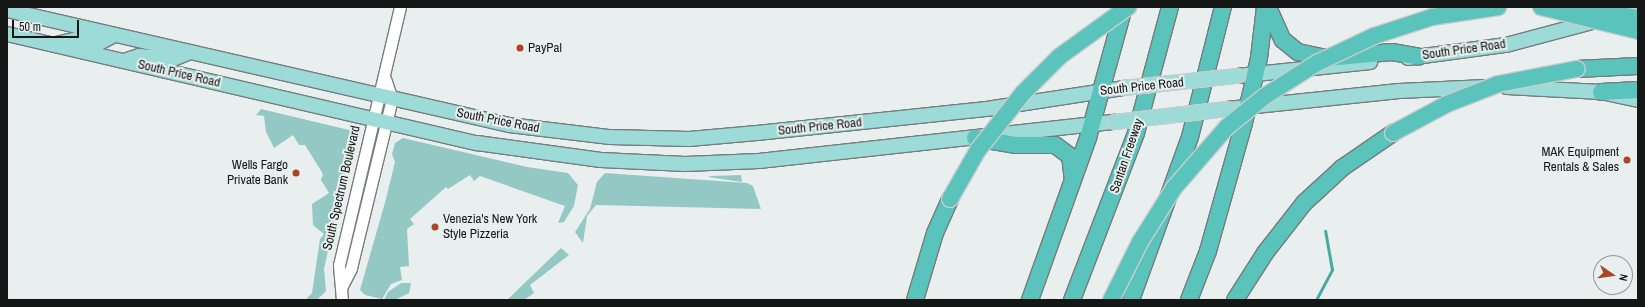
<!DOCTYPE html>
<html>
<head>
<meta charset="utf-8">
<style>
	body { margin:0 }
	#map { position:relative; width:1645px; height:307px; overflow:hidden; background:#e8efee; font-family:"Archivo Narrow",sans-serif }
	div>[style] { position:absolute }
	.green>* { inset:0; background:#94c8c4 }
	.stream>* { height:2.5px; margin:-1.25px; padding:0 1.25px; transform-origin:1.25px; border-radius:1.25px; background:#48a8a2 }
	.roads { filter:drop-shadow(1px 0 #767c7b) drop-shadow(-1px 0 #767c7b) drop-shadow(0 1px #767c7b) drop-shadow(0 -1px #767c7b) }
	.minor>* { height:11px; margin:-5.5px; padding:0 5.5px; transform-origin:5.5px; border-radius:5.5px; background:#fff }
	.major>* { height:14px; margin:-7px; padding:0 7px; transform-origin:7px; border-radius:7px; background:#9cdbd7 }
	.highway>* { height:16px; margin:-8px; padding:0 8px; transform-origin:8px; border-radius:8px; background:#5ac3bc }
	.bridges { filter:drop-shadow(1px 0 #cbcccc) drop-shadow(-1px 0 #cbcccc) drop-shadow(0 1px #cbcccc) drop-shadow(0 -1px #cbcccc) }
	.major-bridge>* { height:14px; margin:-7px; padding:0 7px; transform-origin:7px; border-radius:7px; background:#9cdbd7 }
	.highway-bridge>* { height:16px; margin:-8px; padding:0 8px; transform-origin:8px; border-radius:8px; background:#5ac3bc }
	.dots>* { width:11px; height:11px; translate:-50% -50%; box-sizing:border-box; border:2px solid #e8efee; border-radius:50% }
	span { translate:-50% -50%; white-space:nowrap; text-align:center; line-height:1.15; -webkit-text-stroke:4px #e8efee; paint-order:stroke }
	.poi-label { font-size:13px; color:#141716 }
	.left { translate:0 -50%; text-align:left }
	.right { translate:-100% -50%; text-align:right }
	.street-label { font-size:13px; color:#141716 }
	.frame { position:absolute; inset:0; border:8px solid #141716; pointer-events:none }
	.north { position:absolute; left:1593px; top:255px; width:40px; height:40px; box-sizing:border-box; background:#e8efee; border:1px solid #939998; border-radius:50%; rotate:103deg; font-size:11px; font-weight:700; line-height:16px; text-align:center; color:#141716 }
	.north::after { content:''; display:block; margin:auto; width:14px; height:18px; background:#ac4324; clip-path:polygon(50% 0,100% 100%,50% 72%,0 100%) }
	.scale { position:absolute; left:12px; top:20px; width:67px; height:18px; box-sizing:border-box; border:2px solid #141716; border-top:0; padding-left:5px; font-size:12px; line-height:14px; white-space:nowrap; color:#141716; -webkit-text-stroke:3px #e8efee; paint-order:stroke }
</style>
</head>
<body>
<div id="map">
	<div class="green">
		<div style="clip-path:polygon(261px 109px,349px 130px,358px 138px,350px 151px,324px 269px,326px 291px,318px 299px,306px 299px,312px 293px,320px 239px,324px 234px,313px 225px,312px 204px,329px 193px,321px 180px,323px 174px,305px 145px,299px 145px,293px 135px,274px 148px,266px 132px,264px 116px,256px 115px)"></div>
		<div style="clip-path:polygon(403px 138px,527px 167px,568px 173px,578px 185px,574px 206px,564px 222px,558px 223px,565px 206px,480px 176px,474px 181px,470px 175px,448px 189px,446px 187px,410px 219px,414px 224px,407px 229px,409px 266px,400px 267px,402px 280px,391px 284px,382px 299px,365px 295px,360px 290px,386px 199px,395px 162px,392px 154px,395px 143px)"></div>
		<div style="clip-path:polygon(605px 173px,747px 183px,753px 186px,761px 209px,596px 205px,587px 216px,583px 243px,575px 232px,590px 209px,597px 182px)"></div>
		<div style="clip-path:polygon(741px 175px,742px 182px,708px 177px,711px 176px)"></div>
		<div style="clip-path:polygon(561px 248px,569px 255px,530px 285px,534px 293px,524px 300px,507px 300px)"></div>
		<div style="clip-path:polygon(401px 283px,411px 283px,409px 293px,395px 300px,384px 300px,388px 292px)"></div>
	</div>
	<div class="stream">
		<div style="left:1316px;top:300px;width:34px;rotate:-62deg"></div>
		<div style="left:1332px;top:270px;width:39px;rotate:-100deg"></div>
	</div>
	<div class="roads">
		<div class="minor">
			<div style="left:342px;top:286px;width:20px;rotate:-63deg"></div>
			<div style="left:351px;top:268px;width:174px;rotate:-76.4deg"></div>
			<div style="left:392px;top:99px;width:21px;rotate:-109deg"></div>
			<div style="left:342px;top:300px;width:35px;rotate:-95deg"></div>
			<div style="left:339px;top:265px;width:265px;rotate:-76.7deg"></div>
		</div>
		<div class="major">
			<div style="left:7px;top:10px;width:515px;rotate:12.9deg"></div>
			<div style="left:509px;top:125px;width:102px;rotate:6.8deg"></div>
			<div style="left:610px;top:137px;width:79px;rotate:1.5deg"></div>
			<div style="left:689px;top:139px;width:68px;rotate:-5deg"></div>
			<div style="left:757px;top:133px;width:237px;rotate:-6deg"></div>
			<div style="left:993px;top:108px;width:133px;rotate:-8.7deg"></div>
			<div style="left:7px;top:34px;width:482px;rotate:13.1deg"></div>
			<div style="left:477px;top:143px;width:125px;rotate:7.8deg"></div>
			<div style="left:601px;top:160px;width:84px;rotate:2.7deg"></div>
			<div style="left:685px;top:164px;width:74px;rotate:-2.3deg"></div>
			<div style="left:759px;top:161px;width:358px;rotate:-6.3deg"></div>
			<div style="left:56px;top:44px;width:26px;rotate:-13deg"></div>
			<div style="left:81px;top:38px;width:20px;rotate:11deg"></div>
			<div style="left:101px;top:42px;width:15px;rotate:-28deg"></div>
			<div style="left:1408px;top:58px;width:99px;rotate:-7.6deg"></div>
			<div style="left:1506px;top:45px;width:96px;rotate:-15deg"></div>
			<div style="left:127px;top:60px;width:13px;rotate:-18deg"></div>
			<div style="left:139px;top:56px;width:34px;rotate:5deg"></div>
			<div style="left:173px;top:59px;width:18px;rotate:-22deg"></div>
			<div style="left:1237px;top:76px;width:134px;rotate:-6deg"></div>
			<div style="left:1507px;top:87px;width:94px;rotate:3deg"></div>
			<div style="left:1601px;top:92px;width:38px;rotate:12deg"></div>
			<div style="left:1227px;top:109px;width:173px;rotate:-6deg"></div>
			<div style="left:1399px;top:91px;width:87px;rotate:-2.6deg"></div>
		</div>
		<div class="highway">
			<div style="left:1268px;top:7px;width:36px;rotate:66deg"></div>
			<div style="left:1283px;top:40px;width:19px;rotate:39deg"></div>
			<div style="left:1298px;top:52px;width:30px;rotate:12deg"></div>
			<div style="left:1327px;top:58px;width:65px;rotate:-5.3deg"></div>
			<div style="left:1392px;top:52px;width:27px;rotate:10deg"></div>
			<div style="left:1636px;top:7px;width:2px"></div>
			<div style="left:1577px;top:69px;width:61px;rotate:-2.8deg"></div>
			<div style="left:1601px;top:92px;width:37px;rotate:-3deg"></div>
			<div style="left:975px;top:138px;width:42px;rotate:9.7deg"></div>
			<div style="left:1016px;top:145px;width:39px"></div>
			<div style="left:1055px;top:145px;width:19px;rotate:36deg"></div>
			<div style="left:1070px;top:156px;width:23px;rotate:83deg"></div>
			<div style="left:915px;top:300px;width:70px;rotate:-73.4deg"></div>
			<div style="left:935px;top:233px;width:37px;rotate:-66deg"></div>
			<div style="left:1030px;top:300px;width:172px;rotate:-70.3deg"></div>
			<div style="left:1088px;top:138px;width:136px;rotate:-74.6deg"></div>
			<div style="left:1072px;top:300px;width:179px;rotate:-69deg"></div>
			<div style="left:1136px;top:133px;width:131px;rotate:-74.9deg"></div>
			<div style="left:1131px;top:300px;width:173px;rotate:-70.1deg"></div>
			<div style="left:1190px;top:137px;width:134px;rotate:-75.8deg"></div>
			<div style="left:1189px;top:300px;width:53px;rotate:-68.8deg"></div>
			<div style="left:1208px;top:251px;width:133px;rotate:-74.3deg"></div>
			<div style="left:1244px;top:123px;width:67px;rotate:-77deg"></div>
			<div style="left:1259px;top:58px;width:51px;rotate:-83.3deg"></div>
			<div style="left:1235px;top:300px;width:56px;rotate:-57.4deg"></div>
			<div style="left:1265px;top:253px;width:63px;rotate:-52deg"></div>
			<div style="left:1304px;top:203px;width:52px;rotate:-42.6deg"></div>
			<div style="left:1342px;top:168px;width:62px;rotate:-34.5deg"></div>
		</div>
	</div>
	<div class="bridges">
		<div class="major-bridge">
			<div style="left:1124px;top:88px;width:114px;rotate:-6.1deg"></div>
			<div style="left:1115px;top:122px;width:113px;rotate:-6.6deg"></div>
		</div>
		<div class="highway-bridge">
			<div style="left:1541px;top:7px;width:100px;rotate:13.9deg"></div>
			<div style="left:1578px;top:7px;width:61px;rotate:10.4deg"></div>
			<div style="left:1393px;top:133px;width:61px;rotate:-28.2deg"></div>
			<div style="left:1447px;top:104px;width:55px;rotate:-21.4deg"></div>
			<div style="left:1498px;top:84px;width:80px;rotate:-10.8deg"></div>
			<div style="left:950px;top:199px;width:56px;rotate:-60.3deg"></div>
			<div style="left:978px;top:150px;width:73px;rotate:-51.7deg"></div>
			<div style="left:1023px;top:93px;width:52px;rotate:-45deg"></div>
			<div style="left:1060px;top:56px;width:84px;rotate:-35.8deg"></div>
			<div style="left:1111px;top:300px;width:65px;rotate:-63.4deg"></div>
			<div style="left:1140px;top:242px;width:64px;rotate:-57.8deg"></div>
			<div style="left:1174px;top:188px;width:81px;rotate:-49deg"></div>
			<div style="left:1227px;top:127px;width:49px;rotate:-39.2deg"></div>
			<div style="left:1265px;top:96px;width:62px;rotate:-32.4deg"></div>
			<div style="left:1317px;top:63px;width:63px;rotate:-25.3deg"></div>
			<div style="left:1374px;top:36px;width:61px;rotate:-18.1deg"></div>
			<div style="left:1432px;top:17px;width:67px;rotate:-8.6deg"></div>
		</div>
	</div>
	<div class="dots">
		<div style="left:520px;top:48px;background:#ac4324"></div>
		<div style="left:1627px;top:160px;background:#ac4324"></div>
		<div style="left:296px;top:173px;background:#ac4324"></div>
		<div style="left:435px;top:227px;background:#ac4324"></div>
	</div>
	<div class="poi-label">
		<span class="left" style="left:528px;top:48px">PayPal</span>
		<span class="right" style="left:1619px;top:160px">MAK Equipment<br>Rentals &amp; Sales</span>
		<span class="right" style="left:288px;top:173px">Wells Fargo<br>Private Bank</span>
		<span class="left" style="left:443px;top:227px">Venezia's New York<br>Style Pizzeria</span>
	</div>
	<div class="street-label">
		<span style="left:1464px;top:50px;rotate:-8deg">South Price Road</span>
		<span style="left:179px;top:74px;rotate:13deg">South Price Road</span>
		<span style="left:1142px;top:87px;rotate:-6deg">South Price Road</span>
		<span style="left:498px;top:121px;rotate:11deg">South Price Road</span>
		<span style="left:820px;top:127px;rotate:-6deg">South Price Road</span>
		<span style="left:1127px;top:156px;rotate:-71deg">Santan Freeway</span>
		<span style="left:342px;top:188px;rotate:-77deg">South Spectrum Boulevard</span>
	</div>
	<div class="frame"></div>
	<div class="north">N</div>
	<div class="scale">50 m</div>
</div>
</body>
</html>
